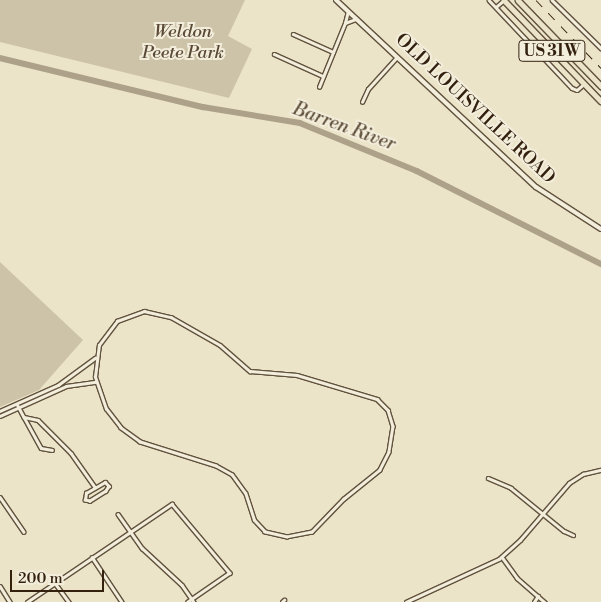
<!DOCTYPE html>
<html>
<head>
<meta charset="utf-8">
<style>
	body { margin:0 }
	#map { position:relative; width:601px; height:602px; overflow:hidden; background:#ece4c9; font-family:"Libre Bodoni",serif }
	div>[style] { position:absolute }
	.green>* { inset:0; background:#cdc3a9 }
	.river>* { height:5.5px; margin:-2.75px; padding:0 2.75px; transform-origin:2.75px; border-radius:2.75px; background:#ada289 }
	.roads { filter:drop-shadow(1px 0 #61523d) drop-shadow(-1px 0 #61523d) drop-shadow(0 1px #61523d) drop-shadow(0 -1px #61523d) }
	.street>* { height:2.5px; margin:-1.25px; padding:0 1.25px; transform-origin:1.25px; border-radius:1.25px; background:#f3eddc }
	.secondary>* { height:4px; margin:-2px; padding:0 2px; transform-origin:2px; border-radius:2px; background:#f3eddc }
	.primary>* { height:4.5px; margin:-2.25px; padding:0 2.25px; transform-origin:2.25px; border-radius:2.25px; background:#ece4c9 }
	.rail>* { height:1px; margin-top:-0.5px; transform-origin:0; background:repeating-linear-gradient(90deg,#33210e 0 9px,transparent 0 18px) }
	span { translate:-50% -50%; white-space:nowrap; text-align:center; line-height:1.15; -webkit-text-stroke:4px #f3eddc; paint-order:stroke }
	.shield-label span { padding:1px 4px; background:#f3eddc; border:1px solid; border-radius:4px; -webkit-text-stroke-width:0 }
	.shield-label { font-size:16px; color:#33210e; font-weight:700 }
	.park-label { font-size:18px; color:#5a4a35; font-style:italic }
	.street-label { font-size:18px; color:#33210e }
	.water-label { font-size:19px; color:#5e4e39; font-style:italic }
	.scale { position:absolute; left:10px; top:570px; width:94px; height:22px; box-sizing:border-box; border:2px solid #33210e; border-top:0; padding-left:6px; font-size:15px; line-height:18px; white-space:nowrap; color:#33210e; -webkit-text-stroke:4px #f3eddc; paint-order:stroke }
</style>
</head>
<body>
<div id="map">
	<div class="green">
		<div style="clip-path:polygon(0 0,245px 0,228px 36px,252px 49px,229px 98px,0 42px)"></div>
		<div style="clip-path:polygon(0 262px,83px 340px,39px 390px,0 407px)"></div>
	</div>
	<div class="river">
		<div style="left:0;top:58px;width:209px;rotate:13.6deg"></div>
		<div style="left:203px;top:107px;width:98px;rotate:9.4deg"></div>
		<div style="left:300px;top:123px;width:126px;rotate:22.3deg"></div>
		<div style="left:417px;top:171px;width:206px;rotate:26.8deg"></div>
	</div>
	<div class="roads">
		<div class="street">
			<div style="left:489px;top:0;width:121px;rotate:46.7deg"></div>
			<div style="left:572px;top:88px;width:5px;rotate:22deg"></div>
			<div style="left:577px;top:90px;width:9px;rotate:-41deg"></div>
			<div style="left:552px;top:0;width:69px;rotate:44.4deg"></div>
			<div style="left:496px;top:7px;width:11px;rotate:-41deg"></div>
			<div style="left:345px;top:23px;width:12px;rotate:-76deg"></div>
			<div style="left:293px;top:34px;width:44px;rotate:24.2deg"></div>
			<div style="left:274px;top:54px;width:54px;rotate:24.2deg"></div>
			<div style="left:319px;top:87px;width:69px;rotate:-67.9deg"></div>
			<div style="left:345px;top:23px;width:12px;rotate:-20deg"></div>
			<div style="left:362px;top:102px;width:14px;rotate:-65deg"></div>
			<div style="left:368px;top:89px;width:43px;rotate:-47.8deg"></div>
			<div style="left:144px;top:311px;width:28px;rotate:13deg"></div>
			<div style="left:171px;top:317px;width:56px;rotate:29.7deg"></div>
			<div style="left:220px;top:345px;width:40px;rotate:41deg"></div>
			<div style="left:250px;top:371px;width:47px;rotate:4.9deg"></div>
			<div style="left:297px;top:375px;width:84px;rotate:16.7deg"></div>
			<div style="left:377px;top:399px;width:16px;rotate:45deg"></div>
			<div style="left:388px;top:410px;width:17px;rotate:73deg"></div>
			<div style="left:393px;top:426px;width:26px;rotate:99deg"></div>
			<div style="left:389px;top:452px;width:20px;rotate:117deg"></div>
			<div style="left:380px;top:470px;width:46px;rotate:141.1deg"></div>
			<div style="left:344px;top:499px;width:46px;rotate:134.1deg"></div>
			<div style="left:312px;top:532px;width:25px;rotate:169deg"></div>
			<div style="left:287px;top:537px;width:23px;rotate:-167deg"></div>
			<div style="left:265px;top:532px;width:16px;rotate:-133deg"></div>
			<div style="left:254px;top:520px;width:28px;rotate:-108deg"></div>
			<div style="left:245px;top:493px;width:22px;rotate:-126deg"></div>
			<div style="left:232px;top:475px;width:18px;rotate:-151deg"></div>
			<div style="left:216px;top:466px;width:80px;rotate:-162.5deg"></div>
			<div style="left:140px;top:442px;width:24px;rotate:-144deg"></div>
			<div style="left:121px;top:428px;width:24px;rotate:-128deg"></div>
			<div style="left:106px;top:409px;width:34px;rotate:-109deg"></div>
			<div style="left:95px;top:377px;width:32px;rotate:-83deg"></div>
			<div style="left:99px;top:345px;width:30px;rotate:-53deg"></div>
			<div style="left:117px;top:321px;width:29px;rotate:-20deg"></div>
			<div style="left:17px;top:404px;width:15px;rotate:62deg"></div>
			<div style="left:24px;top:417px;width:14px;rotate:12deg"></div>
			<div style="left:38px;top:420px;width:47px;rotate:45deg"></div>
			<div style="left:71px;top:453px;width:42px;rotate:54.8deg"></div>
			<div style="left:0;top:411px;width:64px;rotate:-24.1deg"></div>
			<div style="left:58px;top:385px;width:46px;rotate:-36.1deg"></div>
			<div style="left:0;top:416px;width:72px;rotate:-24.4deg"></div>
			<div style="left:66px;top:386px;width:30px;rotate:-8deg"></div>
			<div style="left:24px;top:417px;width:35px;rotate:61deg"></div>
			<div style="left:41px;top:448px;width:11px;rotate:10deg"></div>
			<div style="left:488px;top:478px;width:25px;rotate:23deg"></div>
			<div style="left:511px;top:488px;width:68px;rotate:39.1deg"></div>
			<div style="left:564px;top:531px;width:10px;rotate:24deg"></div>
			<div style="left:105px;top:482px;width:6px;rotate:45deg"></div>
			<div style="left:109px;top:486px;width:6px;rotate:121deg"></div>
			<div style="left:106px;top:491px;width:19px;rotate:148deg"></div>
			<div style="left:90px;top:501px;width:5px;rotate:-169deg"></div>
			<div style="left:85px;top:500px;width:7px;rotate:-82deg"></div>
			<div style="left:86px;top:493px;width:22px;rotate:-30deg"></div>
			<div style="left:0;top:497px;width:42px;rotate:55.6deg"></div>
			<div style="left:118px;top:514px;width:42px;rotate:54.8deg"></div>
			<div style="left:142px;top:548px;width:54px;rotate:42.8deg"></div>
			<div style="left:182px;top:585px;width:21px;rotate:55deg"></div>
			<div style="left:92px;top:557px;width:54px;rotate:56.3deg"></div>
			<div style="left:502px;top:557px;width:26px;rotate:54deg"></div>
			<div style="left:517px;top:578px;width:37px;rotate:41deg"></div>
			<div style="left:55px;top:583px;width:24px;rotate:54deg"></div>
			<div style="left:0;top:586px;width:19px;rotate:58deg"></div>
			<div style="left:27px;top:602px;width:175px;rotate:-34.1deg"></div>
			<div style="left:172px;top:504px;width:90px;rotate:50deg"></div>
			<div style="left:230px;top:573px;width:51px;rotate:145.4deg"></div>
			<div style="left:282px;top:602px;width:3px;rotate:-45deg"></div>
			<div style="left:406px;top:602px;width:102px;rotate:-24.8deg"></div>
			<div style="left:499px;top:559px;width:28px;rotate:-42deg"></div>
			<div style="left:520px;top:540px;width:75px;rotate:-49.3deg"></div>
			<div style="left:569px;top:483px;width:17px;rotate:-33deg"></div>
			<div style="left:583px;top:474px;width:18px;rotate:-13deg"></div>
			<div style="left:534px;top:602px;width:7px;rotate:-56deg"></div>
		</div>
		<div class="secondary">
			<div style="left:336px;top:0;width:274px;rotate:43.1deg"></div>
			<div style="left:536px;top:187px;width:77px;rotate:32.9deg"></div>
		</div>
		<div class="primary">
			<div style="left:504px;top:0;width:140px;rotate:46.2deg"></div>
			<div style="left:518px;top:0;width:120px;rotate:46deg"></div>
		</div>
	</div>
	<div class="rail">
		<div style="left:536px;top:0;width:94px;rotate:46.3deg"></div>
	</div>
	<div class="shield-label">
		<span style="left:552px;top:51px">US 31W</span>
	</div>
	<div class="park-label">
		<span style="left:183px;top:43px">Weldon<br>Peete Park</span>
	</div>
	<div class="street-label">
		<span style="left:475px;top:109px;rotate:43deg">OLD LOUISVILLE ROAD</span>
	</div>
	<div class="water-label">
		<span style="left:344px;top:127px;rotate:20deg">Barren River</span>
	</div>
	<div class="scale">200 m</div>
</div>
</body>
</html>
